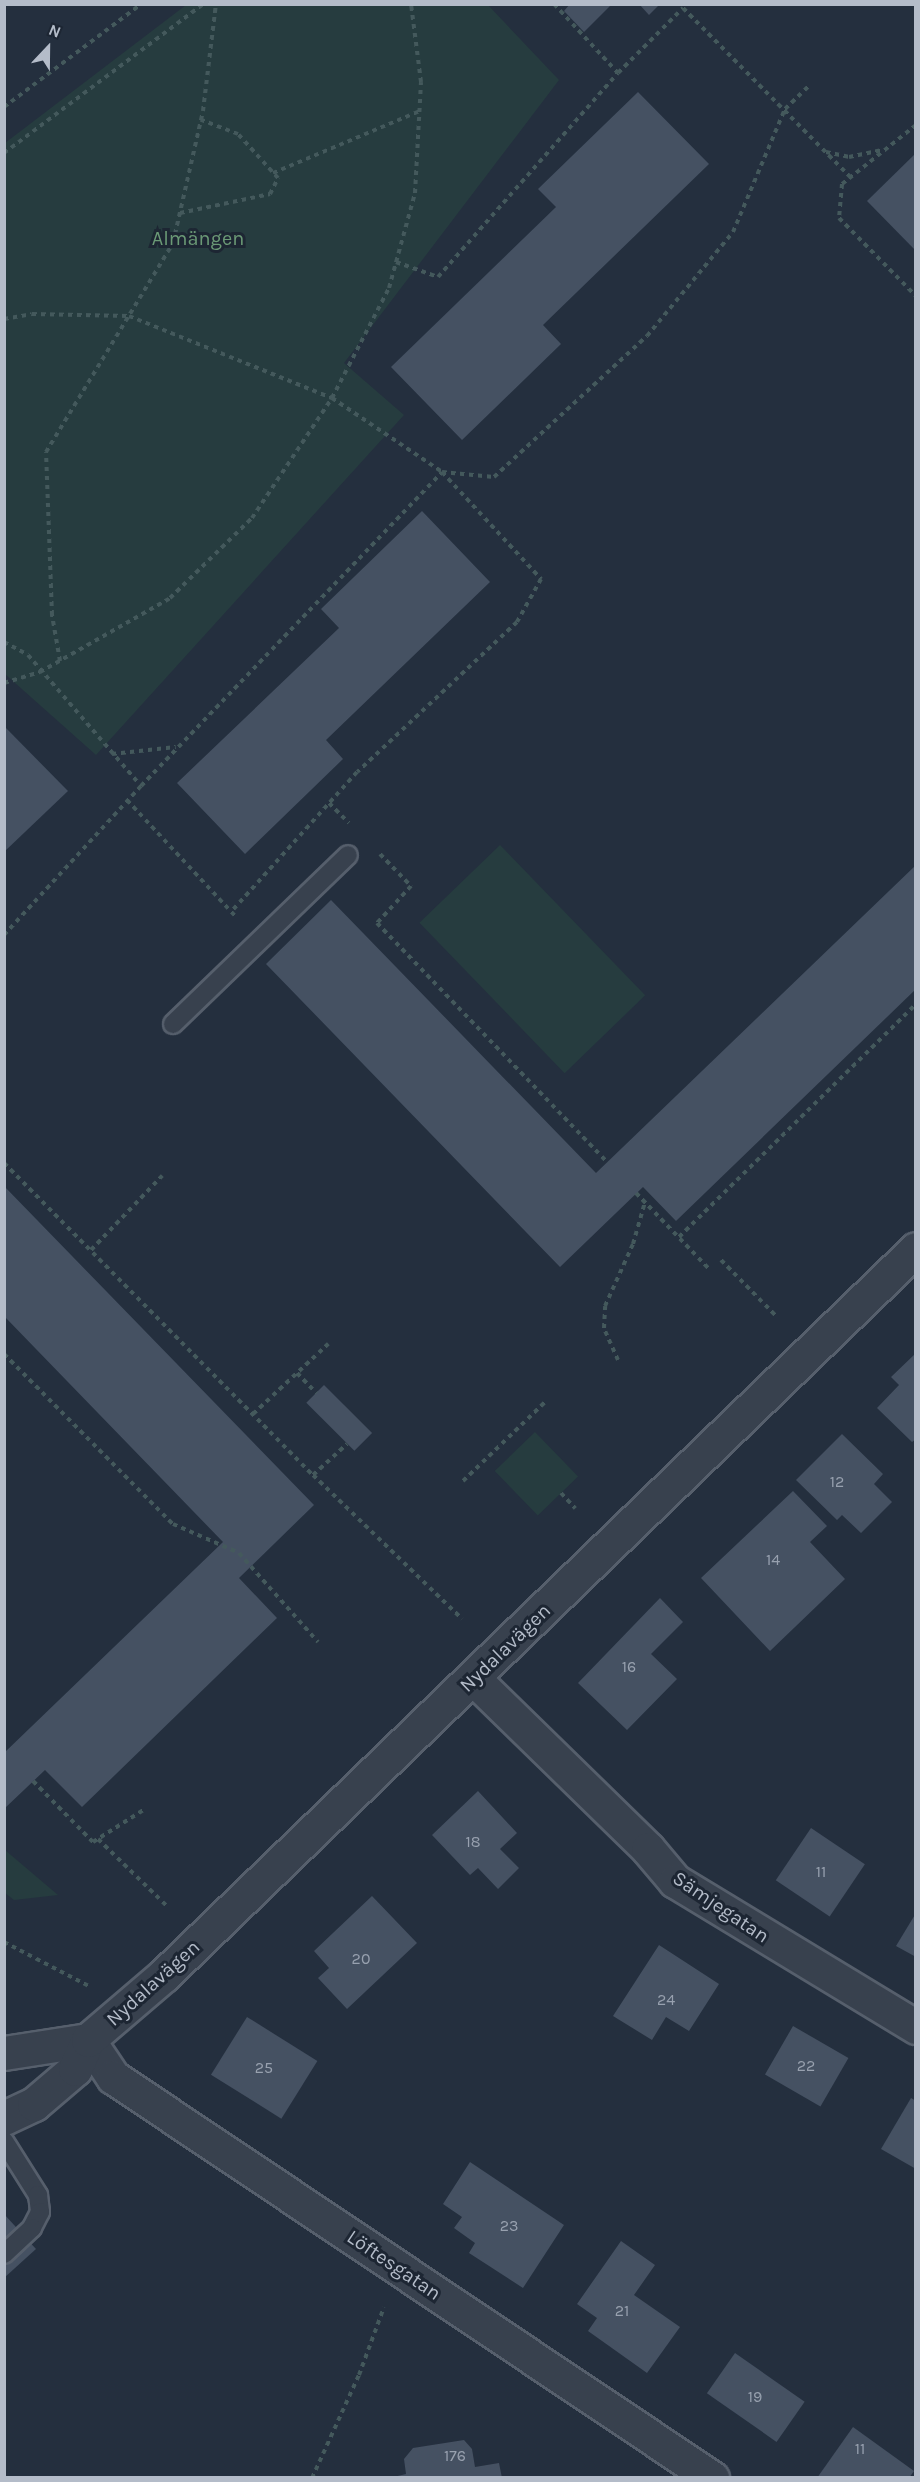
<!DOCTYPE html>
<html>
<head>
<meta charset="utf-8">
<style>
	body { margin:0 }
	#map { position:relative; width:920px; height:2482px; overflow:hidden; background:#242f3e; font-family:Karla,sans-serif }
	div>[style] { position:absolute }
	.green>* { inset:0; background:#263c3f; transform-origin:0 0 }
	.building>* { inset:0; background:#455162; transform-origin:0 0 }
	.path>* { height:4px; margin-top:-2px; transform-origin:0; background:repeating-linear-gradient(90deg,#44595c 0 4.5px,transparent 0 9px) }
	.roads { filter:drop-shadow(2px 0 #565f6c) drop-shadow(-2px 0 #565f6c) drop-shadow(0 2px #565f6c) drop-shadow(0 -2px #565f6c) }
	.service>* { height:18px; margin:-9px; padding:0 9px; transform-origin:9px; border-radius:9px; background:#38414e }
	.minor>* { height:33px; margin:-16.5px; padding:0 16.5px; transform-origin:16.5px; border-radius:16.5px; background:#38414e }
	span { translate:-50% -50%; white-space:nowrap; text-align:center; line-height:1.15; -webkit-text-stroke:6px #1d2633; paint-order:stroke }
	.number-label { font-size:16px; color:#98a1af }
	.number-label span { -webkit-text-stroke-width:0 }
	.park-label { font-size:20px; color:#6b9a76 }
	.street-label { font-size:20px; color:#b4bcc9 }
	.frame { position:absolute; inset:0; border:6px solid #b4bcc9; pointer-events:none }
	.north { position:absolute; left:18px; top:18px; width:60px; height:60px; -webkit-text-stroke:4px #1d2633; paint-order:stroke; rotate:22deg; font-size:16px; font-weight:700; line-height:24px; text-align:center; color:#b4bcc9 }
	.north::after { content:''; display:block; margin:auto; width:21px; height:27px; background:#b4bcc9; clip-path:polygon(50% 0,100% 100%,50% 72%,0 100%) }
</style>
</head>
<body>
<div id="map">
	<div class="green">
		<div style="clip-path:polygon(186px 5px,488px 5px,559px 80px,344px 363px,404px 415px,96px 755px,5px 674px,5px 143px)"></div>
		<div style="left:500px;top:845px;width:209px;height:112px;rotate:46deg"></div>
		<div style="left:535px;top:1432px;width:62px;height:56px;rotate:46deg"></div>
		<div style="clip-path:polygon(5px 1850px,58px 1895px,14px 1900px,5px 1893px)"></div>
	</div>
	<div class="building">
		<div style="clip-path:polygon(570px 4px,612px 4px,584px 32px,564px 11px)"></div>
		<div style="clip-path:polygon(639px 4px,660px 4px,649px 15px)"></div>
		<div style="clip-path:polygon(638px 92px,709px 164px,543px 325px,561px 344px,462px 440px,391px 367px,556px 207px,538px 189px)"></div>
		<div style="clip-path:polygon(916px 153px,916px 251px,867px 201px)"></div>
		<div style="clip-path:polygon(422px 511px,490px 582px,326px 740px,343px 759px,245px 854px,177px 783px,339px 628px,321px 609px)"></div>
		<div style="clip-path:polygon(4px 726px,68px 791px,4px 852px)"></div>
		<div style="clip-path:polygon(916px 865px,916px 989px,676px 1221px,643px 1187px,560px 1267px,266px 964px,331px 900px,596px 1173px)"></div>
		<div style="clip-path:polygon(4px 1186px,314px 1505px,239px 1578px,277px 1618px,82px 1807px,45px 1770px,4px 1809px,4px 1753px,223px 1542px,4px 1316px)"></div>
		<div style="clip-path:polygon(916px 1353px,916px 1439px,912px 1442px,877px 1408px,899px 1385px,891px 1377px)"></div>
		<div style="left:324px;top:1385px;width:68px;height:25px;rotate:45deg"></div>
		<div style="clip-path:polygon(842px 1434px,883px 1474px,874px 1484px,892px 1502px,861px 1533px,842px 1515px,837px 1520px,796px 1480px)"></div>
		<div style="clip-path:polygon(793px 1491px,827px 1526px,810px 1542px,845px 1579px,770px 1651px,701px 1578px)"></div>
		<div style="clip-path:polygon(660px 1598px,683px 1622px,651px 1654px,677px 1679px,627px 1730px,578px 1683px)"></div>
		<div style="clip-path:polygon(478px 1791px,517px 1833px,500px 1849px,519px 1868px,498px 1889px,478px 1868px,470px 1875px,432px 1835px)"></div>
		<div style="left:811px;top:1828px;width:65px;height:63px;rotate:34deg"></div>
		<div style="clip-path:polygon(372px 1896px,417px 1943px,347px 2009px,318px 1978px,329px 1968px,314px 1951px)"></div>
		<div style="clip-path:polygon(916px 1913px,916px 1957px,896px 1946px)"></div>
		<div style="clip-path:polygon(659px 1945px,719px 1984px,689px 2031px,666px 2017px,652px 2040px,613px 2016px)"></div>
		<div style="left:247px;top:2017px;width:83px;height:68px;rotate:32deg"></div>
		<div style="left:793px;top:2026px;width:64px;height:56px;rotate:30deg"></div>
		<div style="clip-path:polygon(911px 2098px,916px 2101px,916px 2169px,881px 2149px)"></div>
		<div style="clip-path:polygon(470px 2162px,564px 2225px,523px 2288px,469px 2253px,475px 2243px,454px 2228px,462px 2217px,443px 2204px)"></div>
		<div style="clip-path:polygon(4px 2214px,36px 2249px,4px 2278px)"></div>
		<div style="clip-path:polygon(621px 2241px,655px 2265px,634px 2295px,680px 2327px,647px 2373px,588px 2331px,597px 2318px,577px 2304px)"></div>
		<div style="left:735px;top:2353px;width:85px;height:49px;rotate:35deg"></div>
		<div style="clip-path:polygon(853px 2427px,914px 2471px,909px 2478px,817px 2478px)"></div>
		<div style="clip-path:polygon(464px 2440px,472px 2449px,475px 2467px,499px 2463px,502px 2478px,389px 2478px,406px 2474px,404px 2459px,413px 2448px)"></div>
	</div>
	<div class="path">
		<div style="left:554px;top:4px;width:94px;rotate:47.2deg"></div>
		<div style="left:4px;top:107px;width:171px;rotate:-36.9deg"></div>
		<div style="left:916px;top:125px;width:95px;rotate:141.4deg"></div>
		<div style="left:842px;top:184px;width:34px;rotate:95deg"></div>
		<div style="left:839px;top:218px;width:110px;rotate:45.4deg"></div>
		<div style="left:826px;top:152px;width:24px;rotate:12deg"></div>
		<div style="left:849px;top:157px;width:35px;rotate:-12deg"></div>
		<div style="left:4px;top:153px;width:249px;rotate:-36.8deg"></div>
		<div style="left:273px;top:173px;width:160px;rotate:-22.9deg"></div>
		<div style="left:180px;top:213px;width:92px;rotate:-11.9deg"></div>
		<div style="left:270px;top:194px;width:18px;rotate:-63deg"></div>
		<div style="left:278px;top:178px;width:59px;rotate:-132.3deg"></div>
		<div style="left:238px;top:134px;width:40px;rotate:-159deg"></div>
		<div style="left:396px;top:262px;width:45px;rotate:19.7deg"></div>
		<div style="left:438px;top:277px;width:272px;rotate:-48.6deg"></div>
		<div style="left:618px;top:73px;width:92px;rotate:-45deg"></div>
		<div style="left:683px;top:8px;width:238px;rotate:45.3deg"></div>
		<div style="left:4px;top:319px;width:28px;rotate:-10deg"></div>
		<div style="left:32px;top:314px;width:97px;rotate:1.2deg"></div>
		<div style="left:129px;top:316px;width:219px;rotate:22deg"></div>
		<div style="left:332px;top:398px;width:133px;rotate:33.9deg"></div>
		<div style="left:442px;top:472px;width:146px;rotate:47.2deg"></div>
		<div style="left:541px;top:579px;width:49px;rotate:119.2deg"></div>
		<div style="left:517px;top:622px;width:219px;rotate:136.8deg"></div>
		<div style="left:357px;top:772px;width:188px;rotate:132deg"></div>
		<div style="left:4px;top:642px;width:27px;rotate:28deg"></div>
		<div style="left:28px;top:655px;width:173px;rotate:49.2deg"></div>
		<div style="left:141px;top:786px;width:202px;rotate:132.6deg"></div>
		<div style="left:60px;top:661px;width:47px;rotate:-99.9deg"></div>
		<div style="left:52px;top:615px;width:163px;rotate:-92.1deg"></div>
		<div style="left:46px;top:452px;width:245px;rotate:-58.7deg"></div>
		<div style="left:173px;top:243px;width:135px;rotate:-77.2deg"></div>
		<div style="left:203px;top:111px;width:108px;rotate:-83.1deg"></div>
		<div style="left:4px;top:683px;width:38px;rotate:-17deg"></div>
		<div style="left:40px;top:672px;width:150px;rotate:-29.6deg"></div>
		<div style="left:170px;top:598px;width:115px;rotate:-44.3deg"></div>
		<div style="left:252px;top:518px;width:144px;rotate:-56.3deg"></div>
		<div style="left:332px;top:398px;width:124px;rotate:-62.6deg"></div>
		<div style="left:389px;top:288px;width:98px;rotate:-74.7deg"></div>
		<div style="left:415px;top:193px;width:111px;rotate:-86.9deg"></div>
		<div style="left:421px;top:82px;width:79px;rotate:-97.3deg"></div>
		<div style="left:112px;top:754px;width:64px;rotate:-6.2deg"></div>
		<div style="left:141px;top:786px;width:435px;rotate:-46.2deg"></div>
		<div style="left:442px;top:472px;width:52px;rotate:5.5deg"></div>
		<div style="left:494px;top:477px;width:208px;rotate:-42.7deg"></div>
		<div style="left:647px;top:336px;width:135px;rotate:-50.4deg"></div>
		<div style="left:733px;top:232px;width:134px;rotate:-67.1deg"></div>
		<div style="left:785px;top:109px;width:32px;rotate:-44deg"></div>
		<div style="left:127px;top:800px;width:161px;rotate:47deg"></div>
		<div style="left:329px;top:803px;width:28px;rotate:45deg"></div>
		<div style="left:380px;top:854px;width:45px;rotate:45.9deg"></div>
		<div style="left:411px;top:886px;width:50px;rotate:132.6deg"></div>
		<div style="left:377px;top:923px;width:333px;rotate:46.1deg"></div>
		<div style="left:4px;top:1163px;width:439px;rotate:45.3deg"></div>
		<div style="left:313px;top:1475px;width:207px;rotate:44deg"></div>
		<div style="left:636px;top:1193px;width:107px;rotate:46.1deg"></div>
		<div style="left:679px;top:1237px;width:332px;rotate:-44.5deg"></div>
		<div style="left:91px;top:1250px;width:103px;rotate:-46.2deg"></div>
		<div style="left:721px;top:1260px;width:77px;rotate:45.5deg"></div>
		<div style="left:4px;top:1354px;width:240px;rotate:45.2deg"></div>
		<div style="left:173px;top:1524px;width:72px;rotate:23.7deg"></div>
		<div style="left:239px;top:1553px;width:119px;rotate:48.4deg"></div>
		<div style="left:618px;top:1360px;width:35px;rotate:-114deg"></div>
		<div style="left:604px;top:1328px;width:22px;rotate:-87deg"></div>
		<div style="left:605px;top:1306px;width:68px;rotate:-65.7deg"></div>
		<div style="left:633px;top:1244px;width:44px;rotate:-74.1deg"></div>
		<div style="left:297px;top:1373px;width:28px;rotate:46deg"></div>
		<div style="left:253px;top:1414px;width:103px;rotate:-43deg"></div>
		<div style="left:313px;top:1475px;width:46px;rotate:-42.4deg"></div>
		<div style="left:463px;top:1481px;width:115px;rotate:-43.9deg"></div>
		<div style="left:561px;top:1493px;width:21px;rotate:47deg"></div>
		<div style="left:4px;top:1752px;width:1px"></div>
		<div style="left:33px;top:1781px;width:86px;rotate:45.5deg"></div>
		<div style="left:93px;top:1842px;width:62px;rotate:-32.4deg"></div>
		<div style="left:98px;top:1839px;width:98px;rotate:44.2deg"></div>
		<div style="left:4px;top:1942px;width:96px;rotate:27.4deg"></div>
		<div style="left:312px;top:2478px;width:113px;rotate:-65.5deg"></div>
		<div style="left:359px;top:2375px;width:72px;rotate:-69.8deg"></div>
	</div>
	<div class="roads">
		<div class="service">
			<div style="left:173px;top:1024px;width:243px;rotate:-44deg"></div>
			<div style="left:4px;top:2141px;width:64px;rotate:57.8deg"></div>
			<div style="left:38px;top:2195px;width:17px;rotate:83deg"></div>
			<div style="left:40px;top:2212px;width:18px;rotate:117deg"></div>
			<div style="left:32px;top:2228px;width:38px;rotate:137deg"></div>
		</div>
		<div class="minor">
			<div style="left:474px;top:1679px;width:243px;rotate:44.3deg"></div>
			<div style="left:648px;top:1849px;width:42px;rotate:49.8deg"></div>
			<div style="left:675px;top:1881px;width:282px;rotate:31.2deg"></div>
			<div style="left:88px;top:2040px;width:45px;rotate:56deg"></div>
			<div style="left:113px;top:2077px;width:721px;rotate:33.8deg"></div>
			<div style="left:4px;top:2053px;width:85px;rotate:-8.8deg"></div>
			<div style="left:4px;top:2118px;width:33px;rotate:-25deg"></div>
			<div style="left:34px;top:2104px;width:54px;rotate:-40.5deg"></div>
			<div style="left:75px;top:2069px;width:32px;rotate:-66deg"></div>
			<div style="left:88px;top:2040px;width:100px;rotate:-40.5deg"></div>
			<div style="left:164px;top:1975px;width:1045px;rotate:-43.99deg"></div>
		</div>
	</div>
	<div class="number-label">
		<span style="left:837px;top:1482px">12</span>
		<span style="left:773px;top:1560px">14</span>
		<span style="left:629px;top:1667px">16</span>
		<span style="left:473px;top:1842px">18</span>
		<span style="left:821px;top:1872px">11</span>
		<span style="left:361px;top:1959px">20</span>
		<span style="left:666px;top:2000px">24</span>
		<span style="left:806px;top:2066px">22</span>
		<span style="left:264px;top:2068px">25</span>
		<span style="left:509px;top:2226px">23</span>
		<span style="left:622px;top:2311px">21</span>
		<span style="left:755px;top:2397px">19</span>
		<span style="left:860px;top:2449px">11</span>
		<span style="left:455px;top:2456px">176</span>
	</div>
	<div class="park-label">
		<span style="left:198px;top:238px">Almängen</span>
	</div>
	<div class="street-label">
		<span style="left:505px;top:1648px;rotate:-44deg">Nydalavägen</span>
		<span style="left:721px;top:1907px;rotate:34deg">Sämjegatan</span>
		<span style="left:153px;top:1983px;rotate:-42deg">Nydalavägen</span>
		<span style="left:394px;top:2265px;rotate:34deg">Löftesgatan</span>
	</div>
	<div class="frame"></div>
	<div class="north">N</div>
</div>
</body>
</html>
